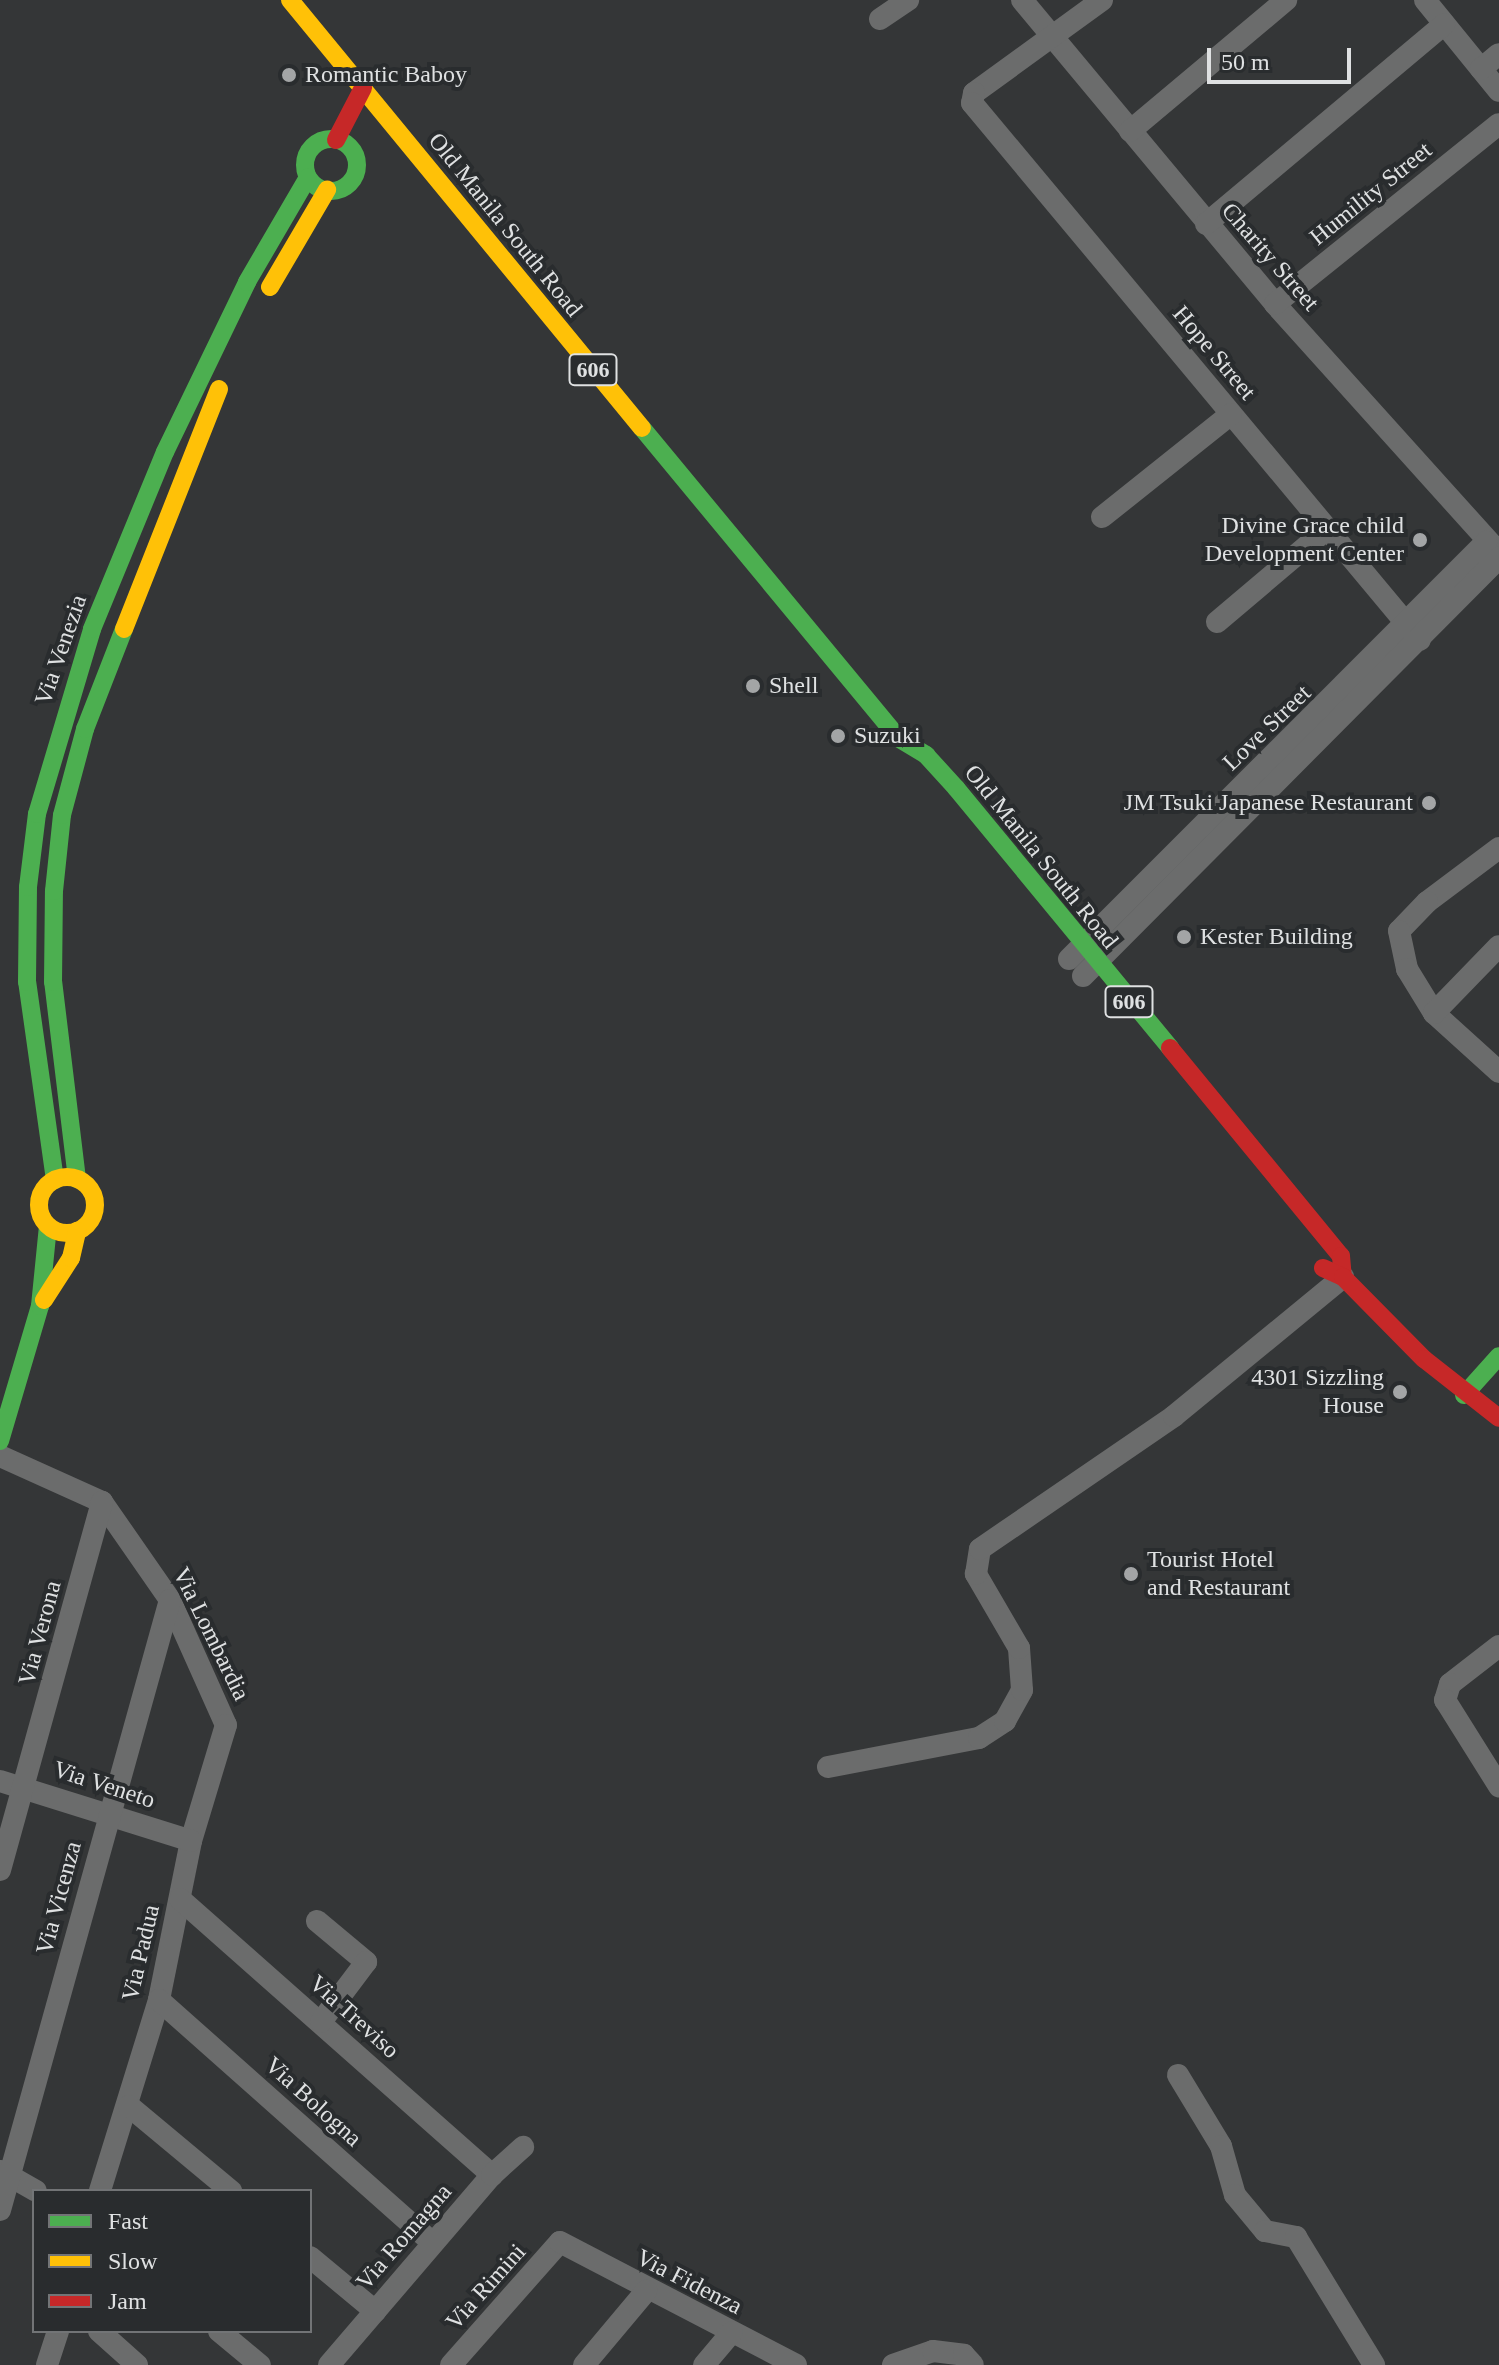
<!DOCTYPE html>
<html>
<head>
<meta charset="utf-8">
<style>
	body { margin:0 }
	#map { position:relative; width:1499px; height:2365px; overflow:hidden; background:#343637; font-family:Georgia,serif }
	div>[style] { position:absolute }
	.street>* { height:22px; margin:-11px; padding:0 11px; transform-origin:11px; border-radius:11px; background:#6b6c6c }
	.fast>* { height:18px; margin:-9px; padding:0 9px; transform-origin:9px; border-radius:9px; background:#4caf50 }
	.fast>.ring { margin:-9px; padding:0; box-sizing:content-box; background:none; border:18px solid #4caf50; border-radius:50% }
	.slow>* { height:18px; margin:-9px; padding:0 9px; transform-origin:9px; border-radius:9px; background:#ffc107 }
	.slow>.ring { margin:-9px; padding:0; box-sizing:content-box; background:none; border:18px solid #ffc107; border-radius:50% }
	.jam>* { height:18px; margin:-9px; padding:0 9px; transform-origin:9px; border-radius:9px; background:#c62828 }
	.dots>* { width:22px; height:22px; translate:-50% -50%; box-sizing:border-box; border:4px solid #292c2e; border-radius:50% }
	span { translate:-50% -50%; white-space:nowrap; text-align:center; line-height:1.15; -webkit-text-stroke:8px #292c2e; paint-order:stroke }
	.shield-label span { padding:2px 6px; background:#292c2e; border:2px solid; border-radius:6px; -webkit-text-stroke-width:0 }
	.shield-label { font-size:22px; color:#dfe1e2; font-weight:700 }
	.poi-label { font-size:24px; color:#dfe1e2 }
	.left { translate:0 -50%; text-align:left }
	.right { translate:-100% -50%; text-align:right }
	.street-label { font-size:24px; color:#dfe1e2 }
	.legend { position:absolute; left:32px; top:2189px; width:280px; height:144px; box-sizing:border-box; background:#292c2e; border:2px solid #727476; margin:0; padding:10px 14px; list-style:none; font-size:24px; color:#dfe1e2 }
	.legend li { display:flex; align-items:center; gap:16px; height:40px }
	.legend b { width:40px; border:2px solid #727476 }
	.scale { position:absolute; left:1207px; top:48px; width:144px; height:36px; box-sizing:border-box; border:4px solid #dfe1e2; border-top:0; padding-left:10px; font-size:24px; line-height:28px; white-space:nowrap; color:#dfe1e2; -webkit-text-stroke:6px #292c2e; paint-order:stroke }
</style>
</head>
<body>
<div id="map">
	<div class="street">
		<div style="left:1022px;top:0;width:396px;rotate:50.2deg"></div>
		<div style="left:1275px;top:304px;width:335px;rotate:48deg"></div>
		<div style="left:1102px;top:0;width:158px;rotate:144deg"></div>
		<div style="left:974px;top:93px;width:10px;rotate:101deg"></div>
		<div style="left:972px;top:103px;width:699px;rotate:50.16deg"></div>
		<div style="left:1425px;top:0;width:117px;rotate:50.9deg"></div>
		<div style="left:880px;top:19px;width:34px;rotate:-34deg"></div>
		<div style="left:1481px;top:69px;width:23px;rotate:-40deg"></div>
		<div style="left:1130px;top:131px;width:204px;rotate:-40deg"></div>
		<div style="left:1206px;top:224px;width:311px;rotate:-40deg"></div>
		<div style="left:1275px;top:304px;width:287px;rotate:-38.8deg"></div>
		<div style="left:1102px;top:517px;width:165px;rotate:-38.6deg"></div>
		<div style="left:1217px;top:622px;width:143px;rotate:-40.2deg"></div>
		<div style="left:1499px;top:848px;width:90px;rotate:143.1deg"></div>
		<div style="left:1427px;top:902px;width:40px;rotate:134deg"></div>
		<div style="left:1399px;top:931px;width:39px;rotate:78deg"></div>
		<div style="left:1407px;top:969px;width:52px;rotate:58.5deg"></div>
		<div style="left:1434px;top:1013px;width:88px;rotate:42.2deg"></div>
		<div style="left:1069px;top:959px;width:590px;rotate:-45deg"></div>
		<div style="left:1083px;top:976px;width:590px;rotate:-45.14deg"></div>
		<div style="left:1434px;top:1013px;width:93px;rotate:-45.9deg"></div>
		<div style="left:0;top:1456px;width:112px;rotate:24.3deg"></div>
		<div style="left:102px;top:1502px;width:119px;rotate:55.2deg"></div>
		<div style="left:170px;top:1600px;width:137px;rotate:65.9deg"></div>
		<div style="left:226px;top:1725px;width:121px;rotate:106.8deg"></div>
		<div style="left:191px;top:1841px;width:162px;rotate:101.4deg"></div>
		<div style="left:159px;top:2000px;width:200px;rotate:107.2deg"></div>
		<div style="left:1499px;top:1646px;width:62px;rotate:142.2deg"></div>
		<div style="left:1450px;top:1684px;width:17px;rotate:107deg"></div>
		<div style="left:1445px;top:1700px;width:102px;rotate:57.9deg"></div>
		<div style="left:828px;top:1767px;width:154px;rotate:-10.9deg"></div>
		<div style="left:979px;top:1738px;width:31px;rotate:-33deg"></div>
		<div style="left:1005px;top:1721px;width:35px;rotate:-61deg"></div>
		<div style="left:1022px;top:1690px;width:42px;rotate:-94.1deg"></div>
		<div style="left:1019px;top:1648px;width:86px;rotate:-120.2deg"></div>
		<div style="left:976px;top:1574px;width:25px;rotate:-81deg"></div>
		<div style="left:980px;top:1549px;width:235px;rotate:-34.4deg"></div>
		<div style="left:1174px;top:1416px;width:219px;rotate:-39.4deg"></div>
		<div style="left:0;top:1781px;width:200px;rotate:17.4deg"></div>
		<div style="left:0;top:1870px;width:382px;rotate:-74.5deg"></div>
		<div style="left:180px;top:1899px;width:417px;rotate:41.5deg"></div>
		<div style="left:317px;top:1921px;width:64px;rotate:39.9deg"></div>
		<div style="left:366px;top:1962px;width:75px;rotate:126.9deg"></div>
		<div style="left:159px;top:2000px;width:366px;rotate:41.6deg"></div>
		<div style="left:1178px;top:2075px;width:83px;rotate:58.8deg"></div>
		<div style="left:1221px;top:2146px;width:51px;rotate:74.1deg"></div>
		<div style="left:1235px;top:2195px;width:47px;rotate:50.2deg"></div>
		<div style="left:1265px;top:2231px;width:32px;rotate:11deg"></div>
		<div style="left:1296px;top:2237px;width:150px;rotate:58.6deg"></div>
		<div style="left:129px;top:2106px;width:133px;rotate:39.8deg"></div>
		<div style="left:1px;top:2171px;width:40px;rotate:29.7deg"></div>
		<div style="left:0;top:2210px;width:633px;rotate:-74.43deg"></div>
		<div style="left:310px;top:2257px;width:85px;rotate:39.7deg"></div>
		<div style="left:99px;top:2331px;width:51px;rotate:41.8deg"></div>
		<div style="left:219px;top:2331px;width:53px;rotate:39.7deg"></div>
		<div style="left:47px;top:2365px;width:36px;rotate:-72deg"></div>
		<div style="left:329px;top:2365px;width:250px;rotate:-49.4deg"></div>
		<div style="left:492px;top:2175px;width:42px;rotate:-42.1deg"></div>
		<div style="left:451px;top:2365px;width:164px;rotate:-48.5deg"></div>
		<div style="left:560px;top:2242px;width:266px;rotate:27.5deg"></div>
		<div style="left:584px;top:2365px;width:97px;rotate:-50deg"></div>
		<div style="left:704px;top:2365px;width:43px;rotate:-49.7deg"></div>
		<div style="left:893px;top:2365px;width:42px;rotate:-19.3deg"></div>
		<div style="left:933px;top:2351px;width:31px;rotate:7deg"></div>
		<div style="left:964px;top:2355px;width:13px;rotate:48deg"></div>
	</div>
	<div class="fast">
		<div class="ring" style="left:305px;top:139px;width:34px;height:34px"></div>
		<div style="left:642px;top:428px;width:402px;rotate:50.4deg"></div>
		<div style="left:898px;top:738px;width:33px;rotate:31deg"></div>
		<div style="left:926px;top:755px;width:45px;rotate:47.7deg"></div>
		<div style="left:956px;top:788px;width:337px;rotate:50.5deg"></div>
		<div style="left:77px;top:1179px;width:198px;rotate:-96.9deg"></div>
		<div style="left:53px;top:982px;width:91px;rotate:-89.4deg"></div>
		<div style="left:54px;top:891px;width:76px;rotate:-84deg"></div>
		<div style="left:62px;top:815px;width:89px;rotate:-75deg"></div>
		<div style="left:85px;top:729px;width:107px;rotate:-68.7deg"></div>
		<div style="left:55px;top:1180px;width:200px;rotate:-98deg"></div>
		<div style="left:27px;top:982px;width:95px;rotate:-89.4deg"></div>
		<div style="left:28px;top:887px;width:74px;rotate:-83deg"></div>
		<div style="left:37px;top:814px;width:193px;rotate:-73.4deg"></div>
		<div style="left:92px;top:629px;width:191px;rotate:-67.6deg"></div>
		<div style="left:165px;top:452px;width:189px;rotate:-64.2deg"></div>
		<div style="left:247px;top:282px;width:121px;rotate:-59.8deg"></div>
		<div style="left:1464px;top:1395px;width:52px;rotate:-48.1deg"></div>
		<div style="left:0;top:1441px;width:141px;rotate:-73.5deg"></div>
		<div style="left:40px;top:1306px;width:80px;rotate:-84.3deg"></div>
	</div>
	<div class="slow">
		<div style="left:290px;top:0;width:554px;rotate:50.57deg"></div>
		<div style="left:270px;top:287px;width:113px;rotate:-59.6deg"></div>
		<div style="left:124px;top:629px;width:258px;rotate:-68.4deg"></div>
		<div class="ring" style="left:39px;top:1177px;width:38px;height:38px"></div>
		<div style="left:44px;top:1300px;width:50px;rotate:-57.3deg"></div>
		<div style="left:71px;top:1258px;width:28px;rotate:-77deg"></div>
	</div>
	<div class="jam">
		<div style="left:336px;top:140px;width:59px;rotate:-62.6deg"></div>
		<div style="left:1170px;top:1048px;width:269px;rotate:50.6deg"></div>
		<div style="left:1341px;top:1256px;width:21px;rotate:85deg"></div>
		<div style="left:1323px;top:1268px;width:22px;rotate:24deg"></div>
		<div style="left:1343px;top:1277px;width:115px;rotate:45.4deg"></div>
		<div style="left:1424px;top:1359px;width:95px;rotate:38.2deg"></div>
	</div>
	<div class="dots">
		<div style="left:289px;top:75px;background:#a3a5a6"></div>
		<div style="left:1420px;top:540px;background:#a3a5a6"></div>
		<div style="left:753px;top:686px;background:#a3a5a6"></div>
		<div style="left:838px;top:736px;background:#a3a5a6"></div>
		<div style="left:1429px;top:803px;background:#a3a5a6"></div>
		<div style="left:1184px;top:937px;background:#a3a5a6"></div>
		<div style="left:1400px;top:1392px;background:#a3a5a6"></div>
		<div style="left:1131px;top:1574px;background:#a3a5a6"></div>
	</div>
	<div class="shield-label">
		<span style="left:593px;top:370px">606</span>
		<span style="left:1129px;top:1002px">606</span>
	</div>
	<div class="poi-label">
		<span class="left" style="left:305px;top:75px">Romantic Baboy</span>
		<span class="right" style="left:1404px;top:540px">Divine Grace child<br>Development Center</span>
		<span class="left" style="left:769px;top:686px">Shell</span>
		<span class="left" style="left:854px;top:736px">Suzuki</span>
		<span class="right" style="left:1413px;top:803px">JM Tsuki Japanese Restaurant</span>
		<span class="left" style="left:1200px;top:937px">Kester Building</span>
		<span class="right" style="left:1384px;top:1392px">4301 Sizzling<br>House</span>
		<span class="left" style="left:1147px;top:1574px">Tourist Hotel<br>and Restaurant</span>
	</div>
	<div class="street-label">
		<span style="left:1371px;top:194px;rotate:-39deg">Humility Street</span>
		<span style="left:505px;top:225px;rotate:51deg">Old Manila South Road</span>
		<span style="left:1270px;top:257px;rotate:49deg">Charity Street</span>
		<span style="left:1214px;top:353px;rotate:50deg">Hope Street</span>
		<span style="left:61px;top:650px;rotate:-71deg">Via Venezia</span>
		<span style="left:1267px;top:728px;rotate:-44deg">Love Street</span>
		<span style="left:1041px;top:857px;rotate:51deg">Old Manila South Road</span>
		<span style="left:40px;top:1633px;rotate:-75deg">Via Verona</span>
		<span style="left:211px;top:1634px;rotate:64deg">Via Lombardia</span>
		<span style="left:104px;top:1785px;rotate:18deg">Via Veneto</span>
		<span style="left:59px;top:1898px;rotate:-75deg">Via Vicenza</span>
		<span style="left:141px;top:1953px;rotate:-77deg">Via Padua</span>
		<span style="left:354px;top:2017px;rotate:42deg">Via Treviso</span>
		<span style="left:313px;top:2102px;rotate:42deg">Via Bologna</span>
		<span style="left:404px;top:2237px;rotate:-49deg">Via Romagna</span>
		<span style="left:689px;top:2282px;rotate:27deg">Via Fidenza</span>
		<span style="left:486px;top:2287px;rotate:-48deg">Via Rimini</span>
	</div>
	<ul class="legend">
	<li><b style="height:10px;background:#4caf50"></b>Fast</li>
	<li><b style="height:10px;background:#ffc107"></b>Slow</li>
	<li><b style="height:10px;background:#c62828"></b>Jam</li>
	</ul>
	<div class="scale">50 m</div>
</div>
</body>
</html>
